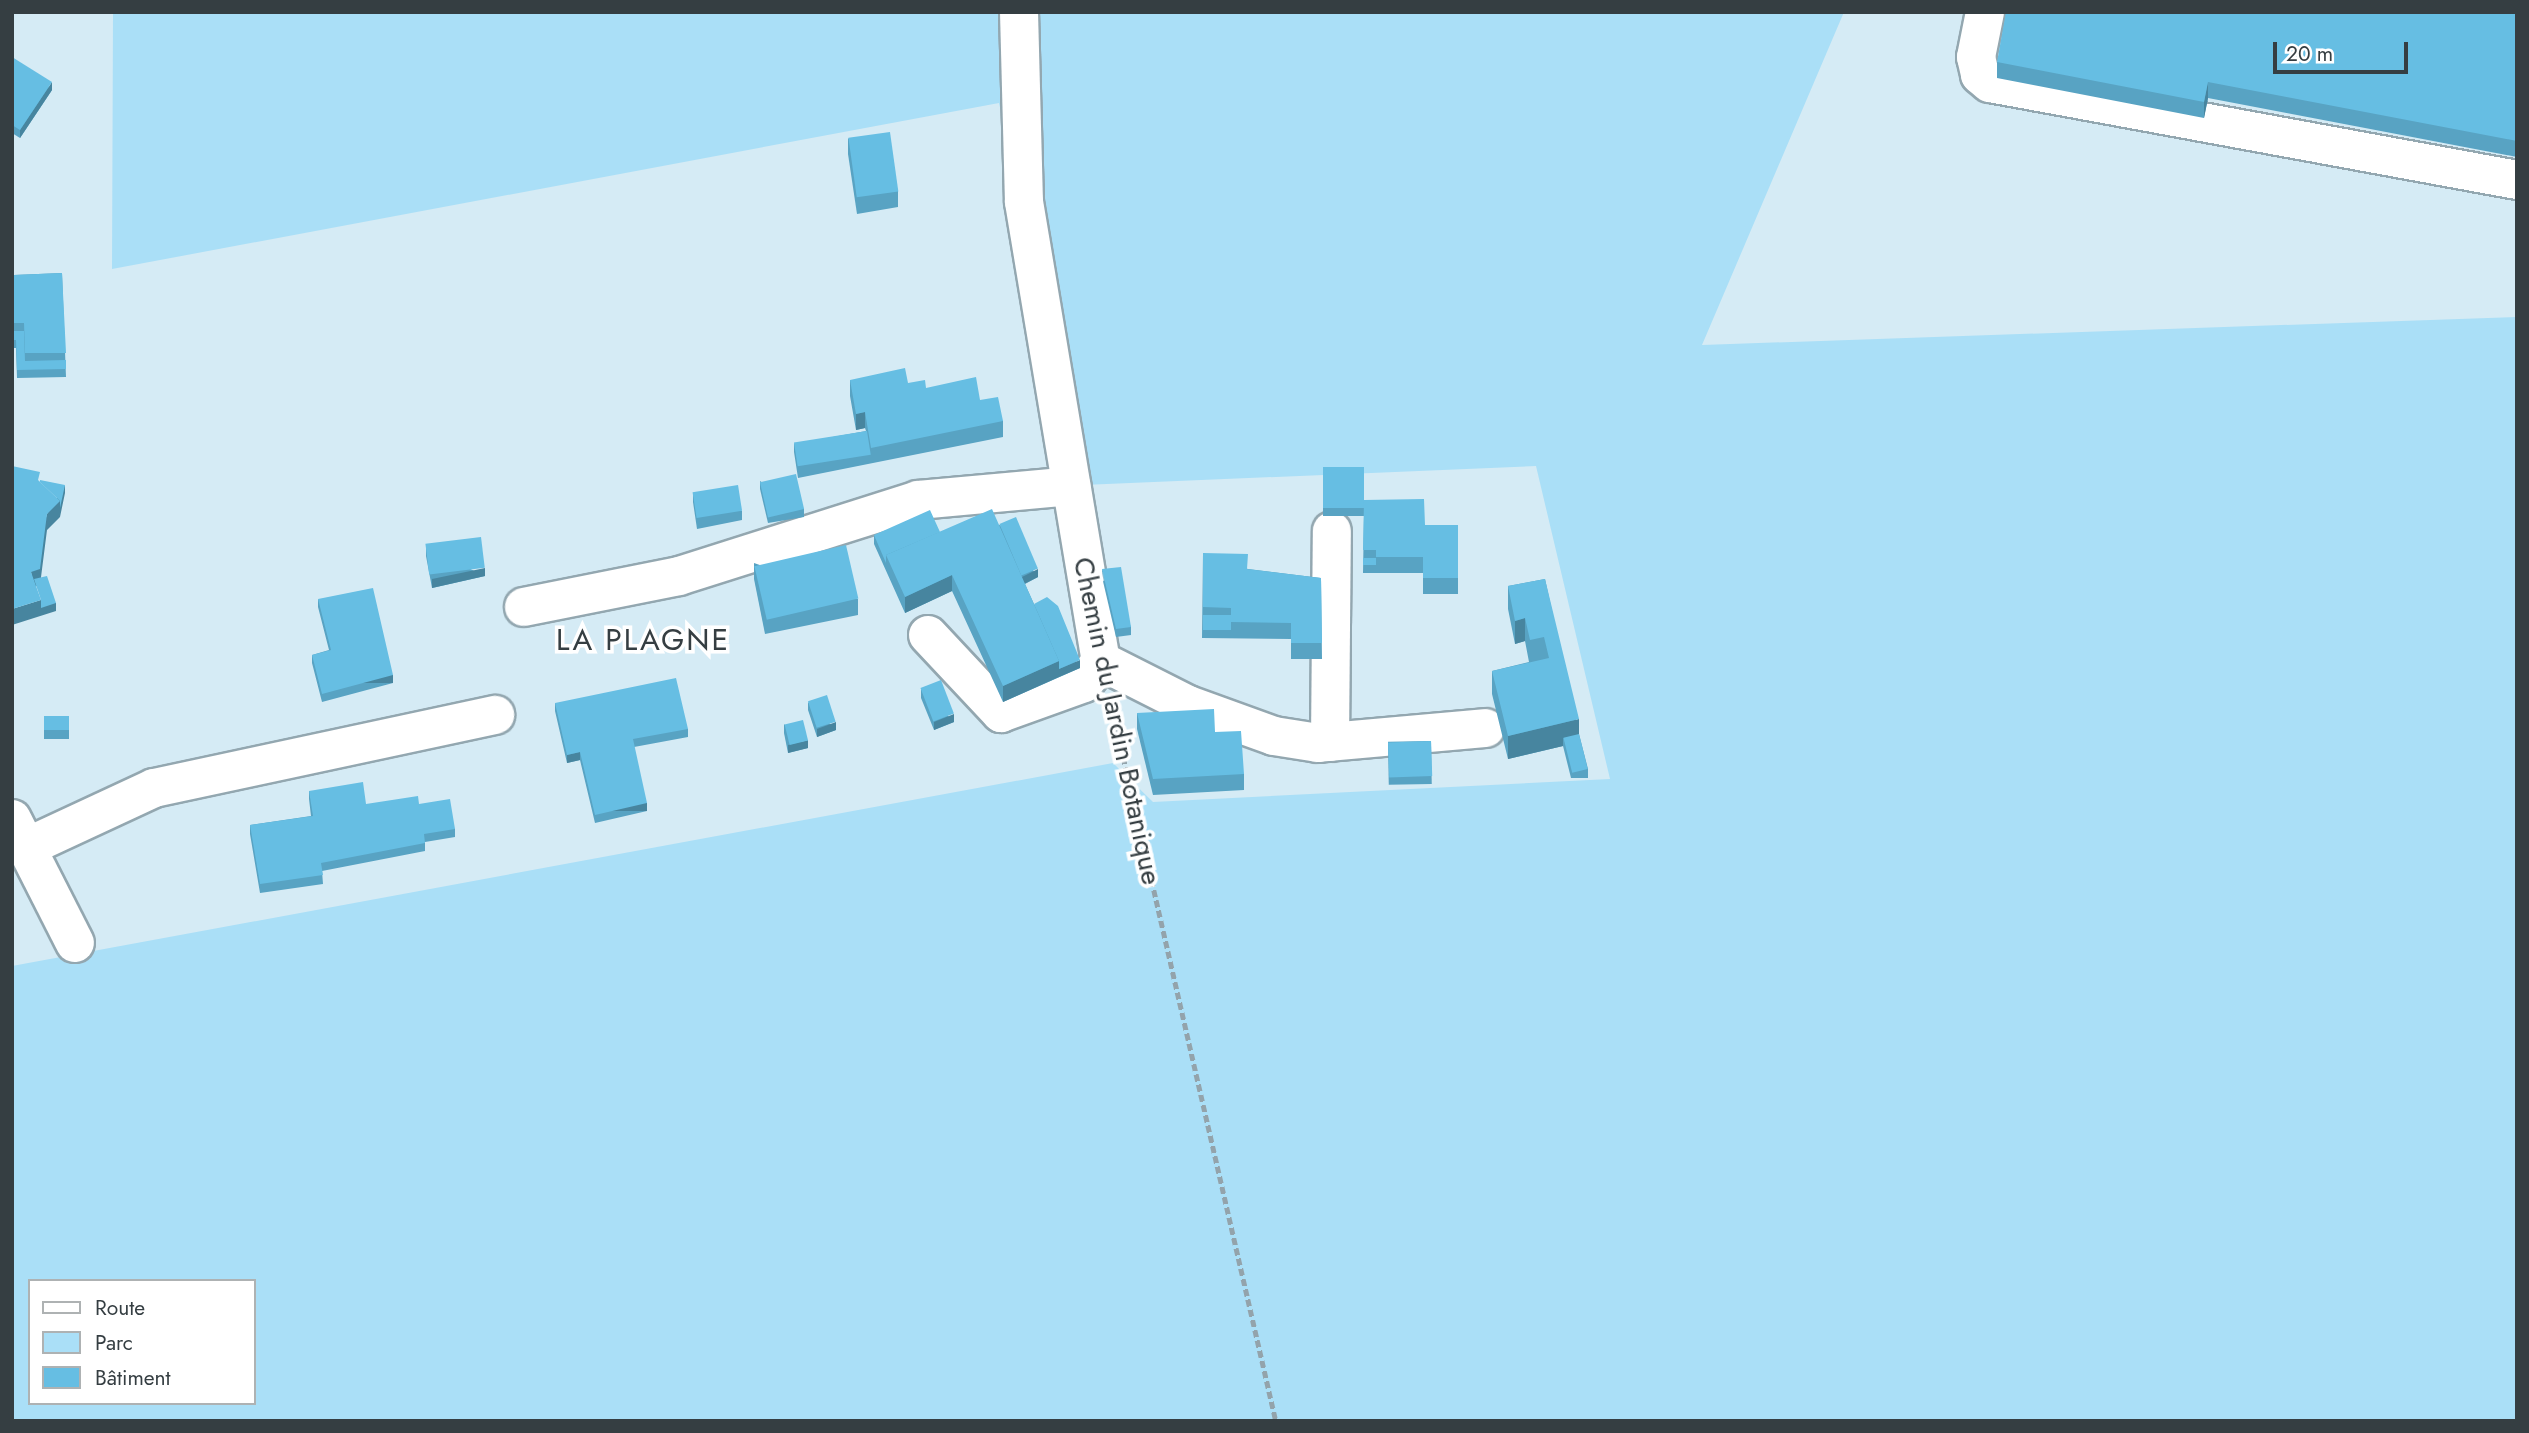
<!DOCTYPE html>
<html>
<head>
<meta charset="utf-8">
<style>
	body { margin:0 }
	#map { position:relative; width:2529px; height:1433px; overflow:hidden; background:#d5ebf5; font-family:Jost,sans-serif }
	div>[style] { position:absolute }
	.green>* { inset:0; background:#aadff7 }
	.path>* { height:4.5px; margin-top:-2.25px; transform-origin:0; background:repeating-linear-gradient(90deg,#93a3ab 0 7px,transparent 0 10.5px) }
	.roads { filter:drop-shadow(2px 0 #93a7b0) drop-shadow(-2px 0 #93a7b0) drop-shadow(0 2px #93a7b0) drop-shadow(0 -2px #93a7b0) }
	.minor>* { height:38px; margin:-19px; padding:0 19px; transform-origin:19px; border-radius:19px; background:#fff }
	.wall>* { inset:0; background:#58a3c3; transform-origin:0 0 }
	.shaded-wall>* { inset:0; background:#47859f; transform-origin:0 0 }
	.building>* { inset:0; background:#66bee3; transform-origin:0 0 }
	span { translate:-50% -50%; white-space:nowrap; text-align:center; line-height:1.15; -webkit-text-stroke:7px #fff; paint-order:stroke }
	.street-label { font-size:28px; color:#353e42 }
	.neighbourhood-label { font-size:30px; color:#353e42; letter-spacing:2px }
	.frame { position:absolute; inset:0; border:14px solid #353e42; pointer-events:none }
	.legend { position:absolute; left:28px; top:1279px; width:228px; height:126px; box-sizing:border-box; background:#fff; border:2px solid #aeb2b3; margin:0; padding:9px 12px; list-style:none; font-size:21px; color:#353e42 }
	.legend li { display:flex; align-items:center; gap:14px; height:35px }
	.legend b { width:35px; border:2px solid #aeb2b3 }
	.scale { position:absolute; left:2273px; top:42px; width:135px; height:32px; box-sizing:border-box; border:4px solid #353e42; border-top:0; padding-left:9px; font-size:21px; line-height:24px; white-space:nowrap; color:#353e42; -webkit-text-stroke:5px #fff; paint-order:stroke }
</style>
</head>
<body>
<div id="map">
	<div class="green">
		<div style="clip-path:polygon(evenodd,113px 12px,1844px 12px,1702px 345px,2517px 317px,2517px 1421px,12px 1421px,12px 966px,1113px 763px,1153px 802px,1610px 779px,1536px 466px,1083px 485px,999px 103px,112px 269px,113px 12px,30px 1281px,254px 1281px,254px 1403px,30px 1403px,30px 1281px)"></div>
	</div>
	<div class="path">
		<div style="left:1114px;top:716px;width:723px;rotate:77.06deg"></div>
	</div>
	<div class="roads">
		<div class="minor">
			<div style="left:1019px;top:12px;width:190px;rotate:88.5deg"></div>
			<div style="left:1024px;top:202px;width:465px;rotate:80.5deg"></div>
			<div style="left:1985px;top:12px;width:46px;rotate:101.3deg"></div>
			<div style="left:1976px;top:57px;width:18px;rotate:77deg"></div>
			<div style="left:1980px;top:75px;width:13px;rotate:39deg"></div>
			<div style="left:1990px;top:83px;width:536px;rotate:10.43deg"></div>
			<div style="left:524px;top:607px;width:158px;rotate:-11.3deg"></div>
			<div style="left:679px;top:576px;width:251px;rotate:-17.6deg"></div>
			<div style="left:918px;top:500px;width:154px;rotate:-5.2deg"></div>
			<div style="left:928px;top:635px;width:107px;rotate:46.9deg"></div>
			<div style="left:1001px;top:713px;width:88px;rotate:-19.9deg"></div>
			<div style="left:1084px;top:683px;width:28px;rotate:-52deg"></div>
			<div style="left:1101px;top:661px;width:97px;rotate:26.8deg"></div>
			<div style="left:1188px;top:705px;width:91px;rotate:19.8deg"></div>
			<div style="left:1274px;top:736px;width:45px;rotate:9deg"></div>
			<div style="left:1318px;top:743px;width:168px;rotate:-5.1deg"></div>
			<div style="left:1330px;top:742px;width:211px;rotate:-89.5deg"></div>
			<div style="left:12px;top:819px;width:139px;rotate:63.1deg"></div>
			<div style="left:27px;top:847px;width:140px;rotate:-24.9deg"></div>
			<div style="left:154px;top:788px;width:349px;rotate:-12.1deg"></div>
		</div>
	</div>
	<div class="wall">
		<div style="clip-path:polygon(2517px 12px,2517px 157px,2208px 98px,2204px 118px,1997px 78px,1997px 62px)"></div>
		<div style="clip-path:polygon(12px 57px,52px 90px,20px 138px,12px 133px)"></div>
		<div style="clip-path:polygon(848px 138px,898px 191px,898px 207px,857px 214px,848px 154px)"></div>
		<div style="clip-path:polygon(12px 264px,14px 275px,62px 273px,66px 377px,17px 378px,16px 348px,12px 348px)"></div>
		<div style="clip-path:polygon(850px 380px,908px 383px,926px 388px,980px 400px,1003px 421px,1003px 437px,798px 478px,794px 452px,794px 444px,866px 431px,865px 428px,856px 430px,850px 396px)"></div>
		<div style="clip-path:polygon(1323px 469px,1364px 501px,1425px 525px,1458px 525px,1458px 594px,1423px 594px,1423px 573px,1363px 573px,1364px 516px,1323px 516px)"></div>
		<div style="clip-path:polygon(760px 481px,804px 509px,804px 517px,768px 523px,760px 489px)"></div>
		<div style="clip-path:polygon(693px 494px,742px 511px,742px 520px,697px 529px,693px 502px)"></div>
		<div style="clip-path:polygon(1000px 525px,1038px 577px,1025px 584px,1034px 604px,1080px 668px,1003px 702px,952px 591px,905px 613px,874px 544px,874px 535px,940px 532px)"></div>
		<div style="clip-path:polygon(426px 548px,485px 576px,432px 588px,426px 556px)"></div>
		<div style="clip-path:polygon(1203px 553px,1248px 569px,1321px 578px,1322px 659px,1291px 659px,1291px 639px,1202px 638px)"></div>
		<div style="clip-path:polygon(754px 563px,858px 599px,858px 615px,765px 634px,754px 579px)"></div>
		<div style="clip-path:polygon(1102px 569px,1131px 627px,1131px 635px,1116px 637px,1102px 577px)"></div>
		<div style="clip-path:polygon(1545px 579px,1579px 734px,1588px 769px,1588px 778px,1571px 778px,1563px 746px,1508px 759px,1492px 694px,1492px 671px,1529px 662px,1525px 641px,1515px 644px,1508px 609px,1508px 586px)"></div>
		<div style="clip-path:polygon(318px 599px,393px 683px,322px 702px,312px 663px,312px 655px,329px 650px,318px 607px)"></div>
		<div style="clip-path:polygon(921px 689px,954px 722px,934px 730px,921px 698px)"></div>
		<div style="clip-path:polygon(808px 702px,836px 730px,817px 737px,808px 710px)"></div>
		<div style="clip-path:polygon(555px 703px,688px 729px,688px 737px,634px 747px,647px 811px,595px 823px,580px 760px,567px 763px,555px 711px)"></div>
		<div style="clip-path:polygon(1137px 713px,1215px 732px,1244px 774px,1244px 790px,1153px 795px,1137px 729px)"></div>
		<div style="left:69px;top:716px;width:23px;height:25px;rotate:90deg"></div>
		<div style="clip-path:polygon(784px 724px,808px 748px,788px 753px,784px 733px)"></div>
		<div style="left:1431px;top:741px;width:43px;height:43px;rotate:89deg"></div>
		<div style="clip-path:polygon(309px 791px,366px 804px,419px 804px,455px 829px,455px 837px,425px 842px,425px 851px,322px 871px,323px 884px,260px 893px,250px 834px,250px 825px,311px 816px,309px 799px)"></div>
	</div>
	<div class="shaded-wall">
		<div style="clip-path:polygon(52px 82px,52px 90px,20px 138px,20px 130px)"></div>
		<div style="clip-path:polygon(2208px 82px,2208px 98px,2204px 118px,2204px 102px)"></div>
		<div style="clip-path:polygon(865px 412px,865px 428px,856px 430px,856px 414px)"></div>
		<div style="clip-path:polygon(65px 485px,65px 493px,60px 517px,47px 530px,40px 585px,34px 587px,31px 572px,47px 514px)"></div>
		<div style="clip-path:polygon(485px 568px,485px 576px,432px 588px,432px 579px)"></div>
		<div style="clip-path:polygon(1038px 569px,1038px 577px,1020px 586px,1020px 578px)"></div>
		<div style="clip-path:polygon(952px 575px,952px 591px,905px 613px,905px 597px)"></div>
		<div style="clip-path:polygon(41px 600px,56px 603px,56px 611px,12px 625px,12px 609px)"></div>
		<div style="clip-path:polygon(1525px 618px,1525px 641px,1515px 644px,1515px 621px)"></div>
		<div style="clip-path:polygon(1080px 660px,1080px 668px,1059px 677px,1059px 669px)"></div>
		<div style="clip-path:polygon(1059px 661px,1059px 677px,1003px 702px,1003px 686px)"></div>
		<div style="left:393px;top:675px;width:8px;height:73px;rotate:90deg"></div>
		<div style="clip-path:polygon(954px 714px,954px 722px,934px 730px,934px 722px)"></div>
		<div style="clip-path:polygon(1579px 719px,1579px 742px,1563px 738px,1563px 746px,1508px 759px,1508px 736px)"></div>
		<div style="clip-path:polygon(836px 722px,836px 730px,817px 737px,817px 729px)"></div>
		<div style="clip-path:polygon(808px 740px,808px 748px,788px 753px,788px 745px)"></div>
		<div style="clip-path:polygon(580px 752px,580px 760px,567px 763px,567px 755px)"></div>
		<div style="left:647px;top:803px;width:8px;height:53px;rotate:90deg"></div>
	</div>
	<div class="building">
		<div style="clip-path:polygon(2006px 12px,2517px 12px,2517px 141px,2208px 82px,2204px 102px,1997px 62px)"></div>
		<div style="clip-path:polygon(12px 57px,52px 82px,20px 130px,12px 125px)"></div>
		<div style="left:890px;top:132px;width:60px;height:42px;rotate:82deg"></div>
		<div style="clip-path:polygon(12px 264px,14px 264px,14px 275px,62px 273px,66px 353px,25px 353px,24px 323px,12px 323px)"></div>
		<div style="clip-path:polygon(12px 331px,24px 331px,25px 361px,66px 360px,66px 369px,17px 370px,16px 340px,12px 340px)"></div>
		<div style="clip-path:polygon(905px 368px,908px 383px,925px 380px,926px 388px,976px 377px,980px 400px,998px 397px,1003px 421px,871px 448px,865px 412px,856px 414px,850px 380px)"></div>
		<div style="left:867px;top:431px;width:24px;height:74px;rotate:81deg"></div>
		<div style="clip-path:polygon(12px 466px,40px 472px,38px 480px,60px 501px,47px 514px,40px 569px,31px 572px,41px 600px,12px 609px)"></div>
		<div style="left:1364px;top:467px;width:41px;height:41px;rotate:90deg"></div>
		<div style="left:796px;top:474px;width:36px;height:37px;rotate:77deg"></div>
		<div style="clip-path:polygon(40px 480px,65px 485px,60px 508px,60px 501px,40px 482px)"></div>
		<div style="left:738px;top:485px;width:26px;height:46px;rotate:81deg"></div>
		<div style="clip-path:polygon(1424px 499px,1425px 525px,1458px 525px,1458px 578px,1423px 578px,1423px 557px,1376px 557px,1376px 550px,1363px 550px,1364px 500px)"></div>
		<div style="clip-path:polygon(992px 509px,1059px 661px,1003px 686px,952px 575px,905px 597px,886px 555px)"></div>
		<div style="clip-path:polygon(930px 510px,940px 532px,886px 555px,886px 563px,874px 535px)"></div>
		<div style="left:1016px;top:517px;width:56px;height:18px;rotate:67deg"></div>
		<div style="left:481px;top:537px;width:31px;height:56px;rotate:83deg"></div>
		<div style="left:846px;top:545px;width:55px;height:94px;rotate:77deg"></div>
		<div style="clip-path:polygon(1203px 553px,1248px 554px,1247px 569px,1321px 578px,1322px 643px,1291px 643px,1291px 623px,1231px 622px,1231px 608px,1203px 607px)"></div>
		<div style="left:1363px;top:558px;width:13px;height:7px"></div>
		<div style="clip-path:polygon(1121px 567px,1131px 627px,1116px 629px,1102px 569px)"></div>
		<div style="clip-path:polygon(47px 576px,56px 603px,41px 608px,41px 600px,34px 579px)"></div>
		<div style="clip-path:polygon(1545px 579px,1579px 719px,1508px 736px,1492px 671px,1549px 658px,1544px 637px,1530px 640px,1525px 618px,1515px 621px,1508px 586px)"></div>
		<div style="clip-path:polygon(373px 588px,393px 675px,322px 694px,312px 655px,331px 650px,318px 599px)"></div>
		<div style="clip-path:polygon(1047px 597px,1058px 606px,1080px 660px,1059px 669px,1059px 661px,1034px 604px)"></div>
		<div style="left:1203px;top:615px;width:28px;height:15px"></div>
		<div style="clip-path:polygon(676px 678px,688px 729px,633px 739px,647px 803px,595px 815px,580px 752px,567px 755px,555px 703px)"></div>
		<div style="left:941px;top:680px;width:36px;height:22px;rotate:69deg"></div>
		<div style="left:827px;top:695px;width:28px;height:20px;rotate:72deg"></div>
		<div style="clip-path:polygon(1214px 709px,1215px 732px,1241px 731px,1244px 774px,1153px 779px,1137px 713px)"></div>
		<div style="left:69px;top:716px;width:14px;height:25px;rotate:90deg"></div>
		<div style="left:803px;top:720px;width:21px;height:19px;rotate:76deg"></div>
		<div style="left:1579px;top:734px;width:36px;height:16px;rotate:76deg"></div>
		<div style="left:1431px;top:741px;width:35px;height:43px;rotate:88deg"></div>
		<div style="clip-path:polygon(363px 782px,366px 804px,418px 796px,419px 804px,450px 799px,455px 829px,424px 834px,425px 843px,321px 863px,323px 875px,260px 884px,250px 825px,313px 816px,309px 791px)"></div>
	</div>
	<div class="street-label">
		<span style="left:1117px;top:721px;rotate:78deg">Chemin du Jardin Botanique</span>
	</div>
	<div class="neighbourhood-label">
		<span style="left:643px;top:640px">LA PLAGNE</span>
	</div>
	<div class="frame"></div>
	<ul class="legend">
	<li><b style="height:9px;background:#fff"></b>Route</li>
	<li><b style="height:19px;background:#aadff7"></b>Parc</li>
	<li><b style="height:19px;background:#66bee3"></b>Bâtiment</li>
	</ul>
	<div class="scale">20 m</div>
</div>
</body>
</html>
